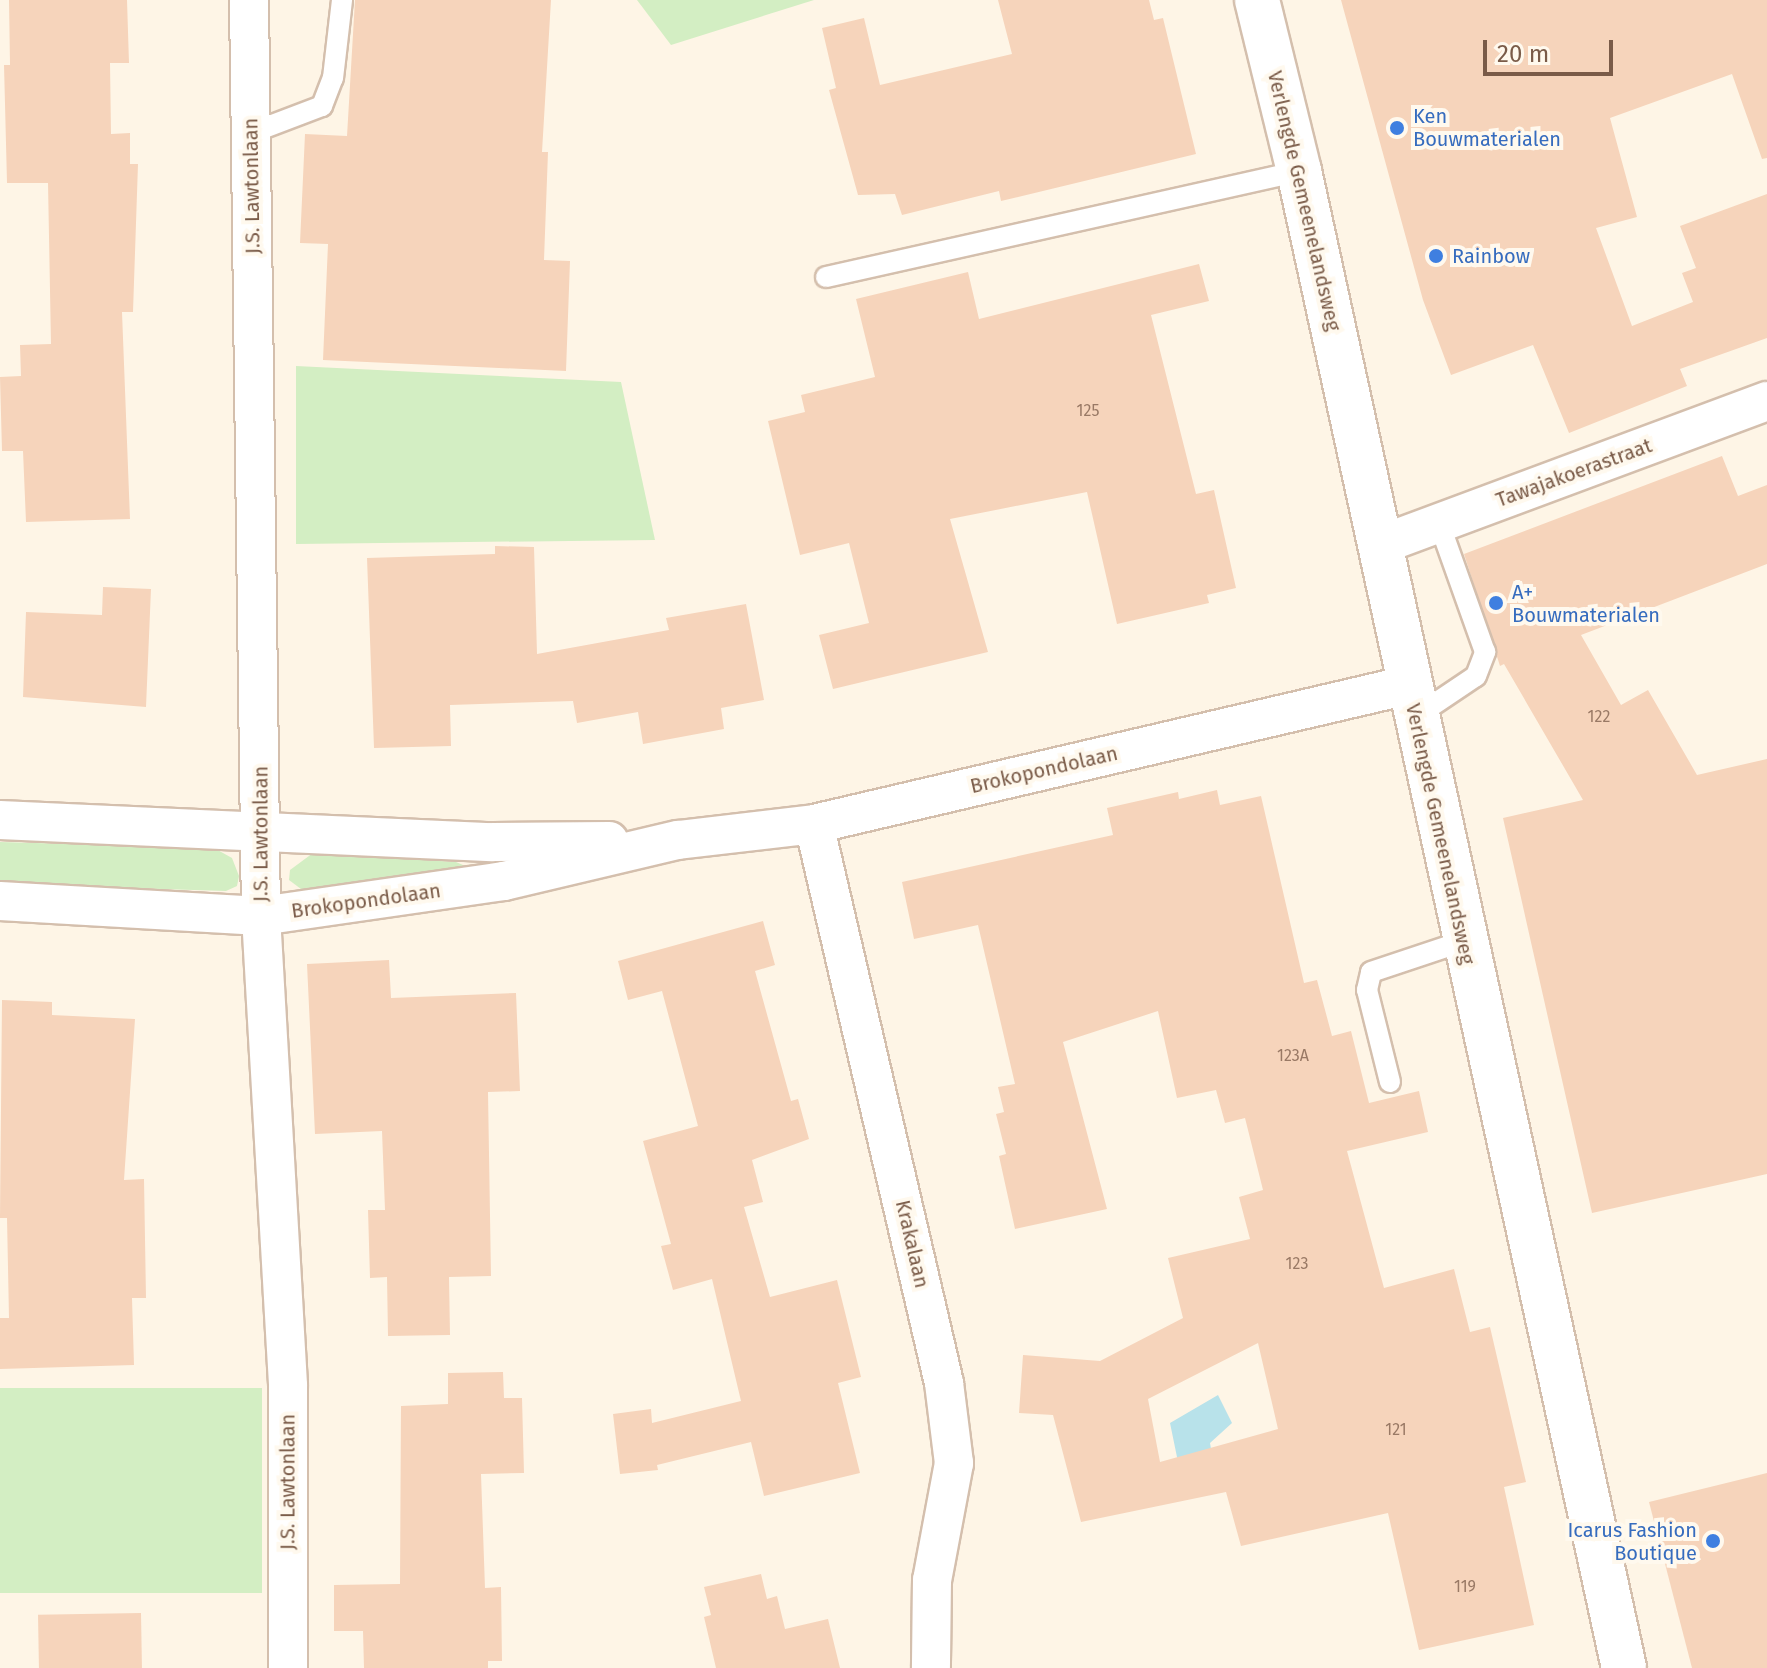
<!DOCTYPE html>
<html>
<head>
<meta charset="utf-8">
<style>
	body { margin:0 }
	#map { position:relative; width:1767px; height:1668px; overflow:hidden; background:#fef5e6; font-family:"Fira Sans",sans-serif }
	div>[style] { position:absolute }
	.green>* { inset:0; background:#d3eec3; transform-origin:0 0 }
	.water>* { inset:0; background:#b8e2ea }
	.building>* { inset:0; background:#f6d4bb; transform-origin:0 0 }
	.roads { filter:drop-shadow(2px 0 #d4bfad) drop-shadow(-2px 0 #d4bfad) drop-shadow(0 2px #d4bfad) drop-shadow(0 -2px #d4bfad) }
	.service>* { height:20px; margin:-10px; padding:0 10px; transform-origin:10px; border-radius:10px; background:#fff }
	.minor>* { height:38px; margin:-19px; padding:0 19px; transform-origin:19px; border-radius:19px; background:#fff }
	.tertiary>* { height:44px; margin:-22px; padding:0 22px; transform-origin:22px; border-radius:22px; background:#fff }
	.dots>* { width:22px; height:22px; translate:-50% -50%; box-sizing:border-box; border:4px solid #fff9ee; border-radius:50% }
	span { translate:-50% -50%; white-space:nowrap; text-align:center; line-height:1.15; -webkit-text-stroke:8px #fff9ee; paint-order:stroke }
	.number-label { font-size:16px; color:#997965 }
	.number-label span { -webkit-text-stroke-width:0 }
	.shop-label { font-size:20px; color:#366cbe }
	.left { translate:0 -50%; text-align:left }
	.right { translate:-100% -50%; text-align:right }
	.street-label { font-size:20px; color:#7a5b48 }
	.scale { position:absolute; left:1483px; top:40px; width:130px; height:36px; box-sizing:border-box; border:4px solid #7a5b48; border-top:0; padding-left:10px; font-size:24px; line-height:28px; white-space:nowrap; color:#7a5b48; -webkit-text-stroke:6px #fff9ee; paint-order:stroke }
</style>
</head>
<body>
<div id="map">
	<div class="green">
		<div style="clip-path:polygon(637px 0,814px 0,671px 45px)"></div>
		<div style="clip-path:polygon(296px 366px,621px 382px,655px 540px,296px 544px)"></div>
		<div style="clip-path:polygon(0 842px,214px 848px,232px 858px,239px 876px,237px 886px,226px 891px,0 884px)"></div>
		<div style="clip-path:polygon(313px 853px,456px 862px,470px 868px,305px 892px,289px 880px,290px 870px)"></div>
		<div style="left:0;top:1388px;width:262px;height:205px"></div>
	</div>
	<div class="water">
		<div style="clip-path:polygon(1218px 1395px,1232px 1423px,1210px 1443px,1218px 1490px,1185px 1496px,1170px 1423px)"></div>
	</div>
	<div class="building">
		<div style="clip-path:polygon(9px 0,127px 0,129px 63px,110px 63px,111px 134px,130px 133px,130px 164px,138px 164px,133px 312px,122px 312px,130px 519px,26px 522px,23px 451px,2px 451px,0 377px,21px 376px,20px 345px,51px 344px,48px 183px,7px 183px,4px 65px,10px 65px)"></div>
		<div style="clip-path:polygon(355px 0,551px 0,542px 152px,548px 152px,544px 260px,570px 261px,566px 371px,323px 360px,328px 244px,300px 243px,305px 134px,347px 136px)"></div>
		<div style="clip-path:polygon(998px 0,1149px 0,1154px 20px,1163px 18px,1196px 154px,1001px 201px,999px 191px,902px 215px,895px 194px,858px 195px,829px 90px,836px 88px,822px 28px,864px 18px,880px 85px,1012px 54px)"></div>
		<div style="clip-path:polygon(1341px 0,1767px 0,1767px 158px,1762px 159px,1732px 74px,1610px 118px,1637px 217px,1596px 228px,1632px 326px,1693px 302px,1682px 273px,1696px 268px,1680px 226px,1767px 194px,1767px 338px,1680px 369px,1687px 386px,1569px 433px,1533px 345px,1451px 375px,1423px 300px)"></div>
		<div style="clip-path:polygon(1199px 264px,1209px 301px,1151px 315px,1196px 494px,1214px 490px,1236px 588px,1207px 595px,1209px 603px,1117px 624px,1087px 492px,950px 519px,988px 652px,833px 689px,819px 635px,869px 623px,849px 543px,800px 555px,768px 421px,805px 412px,801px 395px,875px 377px,856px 299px,968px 272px,979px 319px)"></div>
		<div style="clip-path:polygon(1722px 456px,1738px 496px,1767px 485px,1767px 564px,1581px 635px,1621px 705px,1648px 690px,1697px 775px,1767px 759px,1767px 1174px,1592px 1213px,1503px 818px,1583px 800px,1504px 664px,1500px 666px,1464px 554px)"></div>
		<div style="clip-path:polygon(495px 546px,534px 547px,537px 654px,669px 630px,666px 618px,746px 604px,764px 700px,721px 708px,724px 729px,643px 744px,638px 712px,577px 723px,573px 701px,450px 705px,451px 746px,374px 748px,367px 558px,495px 554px)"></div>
		<div style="clip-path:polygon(103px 587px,151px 589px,146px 707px,23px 697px,26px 612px,102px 615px)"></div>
		<div style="clip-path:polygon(evenodd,1217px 790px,1220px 805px,1261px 796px,1304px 983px,1317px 980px,1332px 1036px,1351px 1031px,1369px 1103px,1419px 1091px,1428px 1132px,1347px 1151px,1384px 1288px,1454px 1269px,1470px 1332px,1490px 1327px,1526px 1482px,1504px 1487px,1534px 1625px,1419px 1650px,1388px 1513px,1241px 1546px,1226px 1492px,1081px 1522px,1053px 1415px,1019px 1413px,1023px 1355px,1100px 1361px,1183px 1318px,1168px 1258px,1250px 1239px,1239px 1197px,1263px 1190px,1245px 1118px,1225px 1123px,1216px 1090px,1177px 1098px,1158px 1011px,1063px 1042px,1107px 1209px,1015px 1229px,999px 1156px,1006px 1154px,996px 1114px,1004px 1112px,998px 1087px,1015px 1084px,978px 925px,914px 939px,902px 882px,1113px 835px,1107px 808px,1178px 792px,1179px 799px,1217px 790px,1258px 1343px,1278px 1429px,1160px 1462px,1148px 1399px,1258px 1343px)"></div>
		<div style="clip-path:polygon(763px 921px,775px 965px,755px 971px,791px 1101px,798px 1099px,809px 1139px,752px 1160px,763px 1202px,744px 1207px,770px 1297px,837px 1280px,861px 1377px,838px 1383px,860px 1473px,764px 1496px,751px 1442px,657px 1465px,658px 1470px,620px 1474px,613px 1414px,651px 1409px,652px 1423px,741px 1401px,712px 1279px,673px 1290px,661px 1246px,671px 1244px,643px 1141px,698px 1126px,662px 991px,628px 1000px,618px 961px)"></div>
		<div style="clip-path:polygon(389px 960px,391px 998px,516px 993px,520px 1091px,488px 1092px,491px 1276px,449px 1277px,450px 1335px,388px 1336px,387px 1277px,370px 1278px,368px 1210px,385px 1210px,382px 1131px,315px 1134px,307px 964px)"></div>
		<div style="clip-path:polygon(2px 1000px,52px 1002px,52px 1015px,135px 1019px,124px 1180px,144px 1179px,146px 1298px,132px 1298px,134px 1365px,0 1369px,0 1318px,9px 1318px,7px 1218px,0 1218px)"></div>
		<div style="clip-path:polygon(503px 1372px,504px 1398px,522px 1398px,524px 1473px,481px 1474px,485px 1588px,501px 1587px,502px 1661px,488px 1661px,488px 1668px,364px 1668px,363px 1631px,334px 1631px,334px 1585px,400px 1584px,401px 1406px,448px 1404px,448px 1373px)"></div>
		<div style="clip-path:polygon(1767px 1473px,1767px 1668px,1692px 1668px,1649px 1502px)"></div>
		<div style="clip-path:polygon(761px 1574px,767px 1599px,777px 1596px,785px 1629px,828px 1619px,840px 1668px,716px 1668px,704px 1617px,711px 1615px,704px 1587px)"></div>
		<div style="left:141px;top:1613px;width:55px;height:103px;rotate:89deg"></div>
	</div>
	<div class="roads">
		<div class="service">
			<div style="left:251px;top:133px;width:76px;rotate:-20.8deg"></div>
			<div style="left:322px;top:106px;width:30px;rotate:-69deg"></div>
			<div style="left:333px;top:78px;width:79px;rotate:-83.4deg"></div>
			<div style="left:826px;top:277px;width:485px;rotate:-12.6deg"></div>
			<div style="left:1415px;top:717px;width:73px;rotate:-33.9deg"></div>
			<div style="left:1476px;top:676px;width:26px;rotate:-69deg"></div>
			<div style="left:1485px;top:652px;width:137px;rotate:-109.6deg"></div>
			<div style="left:1390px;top:1082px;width:95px;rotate:-104deg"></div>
			<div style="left:1367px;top:990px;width:18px;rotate:-77deg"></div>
			<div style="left:1371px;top:972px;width:98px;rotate:-18.4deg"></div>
		</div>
		<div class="minor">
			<div style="left:249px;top:0;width:916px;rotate:89.25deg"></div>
			<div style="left:261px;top:916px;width:471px;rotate:86.7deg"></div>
			<div style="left:288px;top:1386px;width:282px;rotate:90deg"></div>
			<div style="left:1380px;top:545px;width:413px;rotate:-20.4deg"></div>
			<div style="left:0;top:820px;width:493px;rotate:2.6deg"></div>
			<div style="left:493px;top:842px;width:116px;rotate:-0.5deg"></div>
			<div style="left:814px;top:824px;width:574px;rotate:76.91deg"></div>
			<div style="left:944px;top:1383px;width:81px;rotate:82.9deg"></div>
			<div style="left:954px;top:1463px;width:119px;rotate:100.6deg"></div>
			<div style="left:932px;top:1580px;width:88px;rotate:90.7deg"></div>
			<div style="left:0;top:901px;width:261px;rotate:3.3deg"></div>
			<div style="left:261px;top:916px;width:246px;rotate:-8.2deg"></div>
			<div style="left:504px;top:881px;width:179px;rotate:-13.3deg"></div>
			<div style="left:678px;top:840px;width:137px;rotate:-6.7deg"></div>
			<div style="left:814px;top:824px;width:610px;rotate:-13.17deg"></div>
		</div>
		<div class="tertiary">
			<div style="left:1257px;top:0;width:176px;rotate:76.2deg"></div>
			<div style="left:1299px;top:171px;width:1532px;rotate:77.75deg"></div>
		</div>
	</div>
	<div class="dots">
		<div style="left:1397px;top:128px;background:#3f7fe0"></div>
		<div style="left:1436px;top:256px;background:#3f7fe0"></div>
		<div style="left:1496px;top:603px;background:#3f7fe0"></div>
		<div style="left:1713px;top:1541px;background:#3f7fe0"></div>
	</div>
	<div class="number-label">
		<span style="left:1088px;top:411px">125</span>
		<span style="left:1599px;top:717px">122</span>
		<span style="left:1293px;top:1056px">123A</span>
		<span style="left:1297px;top:1264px">123</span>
		<span style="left:1396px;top:1430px">121</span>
		<span style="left:1465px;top:1587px">119</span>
	</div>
	<div class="shop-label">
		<span class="left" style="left:1413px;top:128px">Ken<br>Bouwmaterialen</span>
		<span class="left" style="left:1452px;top:256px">Rainbow</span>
		<span class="left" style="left:1512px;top:604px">A+<br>Bouwmaterialen</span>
		<span class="right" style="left:1697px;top:1542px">Icarus Fashion<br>Boutique</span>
	</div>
	<div class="street-label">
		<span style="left:252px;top:186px;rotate:-91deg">J.S. Lawtonlaan</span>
		<span style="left:1304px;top:201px;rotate:77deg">Verlengde Gemeenelandsweg</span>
		<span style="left:1574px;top:473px;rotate:-20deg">Tawajakoerastraat</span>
		<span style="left:1044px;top:770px;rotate:-13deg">Brokopondolaan</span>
		<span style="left:261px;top:834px;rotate:-90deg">J.S. Lawtonlaan</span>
		<span style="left:1440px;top:834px;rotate:78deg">Verlengde Gemeenelandsweg</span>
		<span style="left:366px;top:901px;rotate:-8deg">Brokopondolaan</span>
		<span style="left:912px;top:1244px;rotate:77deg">Krakalaan</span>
		<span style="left:288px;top:1482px;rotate:-90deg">J.S. Lawtonlaan</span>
	</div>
	<div class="scale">20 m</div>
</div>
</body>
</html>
